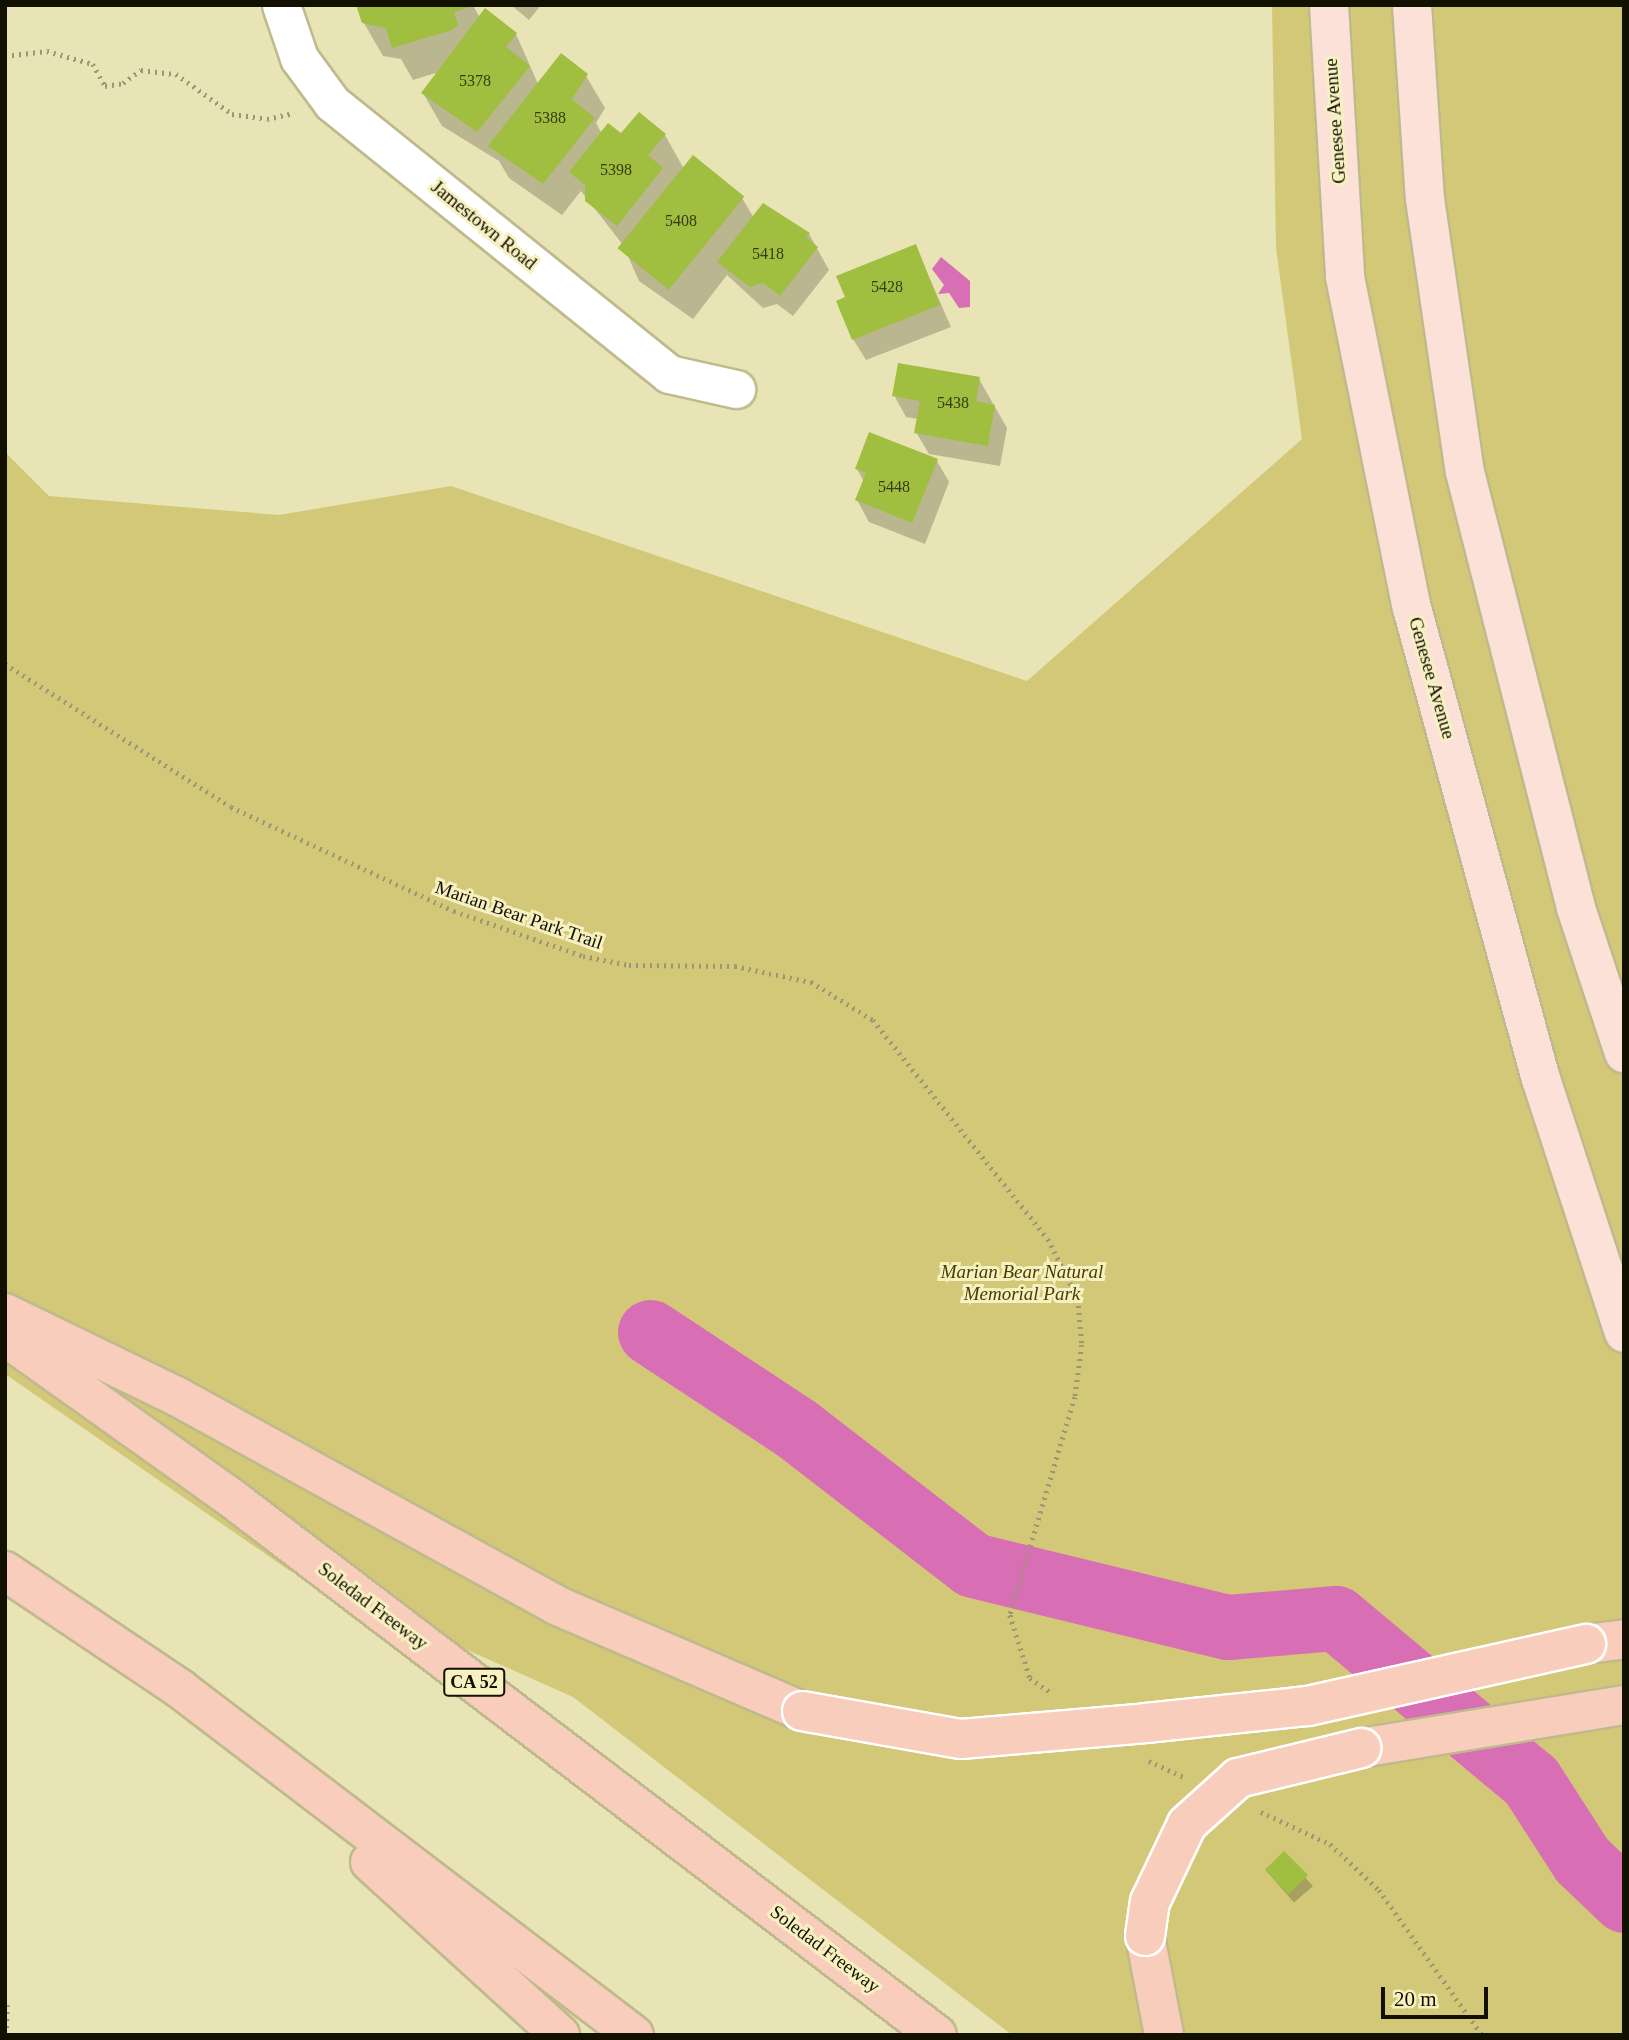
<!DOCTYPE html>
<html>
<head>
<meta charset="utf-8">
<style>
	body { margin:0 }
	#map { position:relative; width:1629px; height:2040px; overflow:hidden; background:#e9e4b5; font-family:Georgia,serif }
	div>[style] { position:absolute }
	.green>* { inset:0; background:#d3c878 }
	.water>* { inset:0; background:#d86fb4 }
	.shadow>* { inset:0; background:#0003; transform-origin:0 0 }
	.river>* { height:65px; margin:-32.5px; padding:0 32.5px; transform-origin:32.5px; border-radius:32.5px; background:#d86fb4 }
	.building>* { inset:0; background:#a0be3f; transform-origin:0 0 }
	.path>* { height:4.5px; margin-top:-2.25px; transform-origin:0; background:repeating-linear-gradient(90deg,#9b9774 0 2px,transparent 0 7px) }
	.roads { filter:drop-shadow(2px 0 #bfba8c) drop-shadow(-2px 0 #bfba8c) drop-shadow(0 2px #bfba8c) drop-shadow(0 -2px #bfba8c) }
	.minor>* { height:37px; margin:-18.5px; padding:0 18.5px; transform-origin:18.5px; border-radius:18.5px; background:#fff }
	.major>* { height:38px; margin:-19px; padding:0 19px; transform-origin:19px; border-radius:19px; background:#fbe1d7 }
	.highway>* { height:38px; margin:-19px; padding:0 19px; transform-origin:19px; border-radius:19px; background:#f8cdbc }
	.bridges { filter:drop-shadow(2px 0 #fff) drop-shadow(-2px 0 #fff) drop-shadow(0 2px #fff) drop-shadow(0 -2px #fff) }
	.highway-bridge>* { height:38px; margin:-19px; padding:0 19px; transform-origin:19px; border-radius:19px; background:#f8cdbc }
	span { translate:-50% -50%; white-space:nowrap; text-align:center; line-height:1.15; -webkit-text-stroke:6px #f7f1c1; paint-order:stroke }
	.number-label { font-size:16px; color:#363c10 }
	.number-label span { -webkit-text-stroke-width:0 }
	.shield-label span { padding:2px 5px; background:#f7f1c1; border:2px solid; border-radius:5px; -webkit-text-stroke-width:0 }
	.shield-label { font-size:18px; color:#121001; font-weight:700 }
	.street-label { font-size:19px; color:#121001 }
	.park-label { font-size:19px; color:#453e01; font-style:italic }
	.frame { position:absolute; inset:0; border:7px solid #121001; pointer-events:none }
	.scale { position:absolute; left:1381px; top:1987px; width:107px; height:32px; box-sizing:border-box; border:4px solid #121001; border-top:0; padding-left:9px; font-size:21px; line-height:24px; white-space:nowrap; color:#121001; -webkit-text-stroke:5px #f7f1c1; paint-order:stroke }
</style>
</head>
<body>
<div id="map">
	<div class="green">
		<div style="clip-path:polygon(1272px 5px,1624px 5px,1624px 2035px,1012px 2035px,573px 1697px,290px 1571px,5px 1374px,5px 452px,49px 496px,279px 515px,451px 486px,1027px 681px,1302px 439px,1276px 248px)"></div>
	</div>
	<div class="water">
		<div style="clip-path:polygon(941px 257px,970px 281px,970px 307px,959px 308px,949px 293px,938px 294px,944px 285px,932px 269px)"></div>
	</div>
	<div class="shadow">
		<div style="clip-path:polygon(473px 5px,480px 18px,516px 34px,538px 84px,586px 76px,605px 108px,596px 123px,602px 134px,665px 135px,684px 169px,742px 198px,754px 218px,809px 234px,829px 270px,793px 316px,777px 304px,763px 308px,727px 275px,693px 319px,639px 281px,623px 245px,581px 191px,562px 215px,509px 178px,499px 161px,442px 126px,423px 93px,439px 72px,413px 80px,401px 59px,383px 56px,364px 23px)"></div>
		<div style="clip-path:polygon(511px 5px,541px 5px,529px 20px)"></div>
		<div style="clip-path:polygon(916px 247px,951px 327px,866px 360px,853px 339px)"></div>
		<div style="clip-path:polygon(979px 379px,1007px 428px,1000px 466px,929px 454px,916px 432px,918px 419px,906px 417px,894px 395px)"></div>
		<div style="clip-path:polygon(937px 461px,949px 482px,925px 544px,869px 522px,857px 500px,864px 482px,857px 469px)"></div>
		<div style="left:1284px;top:1853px;width:44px;height:25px;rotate:49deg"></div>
	</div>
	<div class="river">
		<div style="left:650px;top:1332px;width:176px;rotate:33.4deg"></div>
		<div style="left:797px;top:1429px;width:222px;rotate:37.7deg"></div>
		<div style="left:973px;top:1565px;width:262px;rotate:13.7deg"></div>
		<div style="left:1228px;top:1627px;width:108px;rotate:-4.8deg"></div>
		<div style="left:1336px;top:1618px;width:254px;rotate:39.9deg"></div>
		<div style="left:1531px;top:1781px;width:94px;rotate:57.2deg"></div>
		<div style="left:1582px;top:1860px;width:58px;rotate:43.6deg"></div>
	</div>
	<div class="building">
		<div style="clip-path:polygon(356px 5px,474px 5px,474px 6px,454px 12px,458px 25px,452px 30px,392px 48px,386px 28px,362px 23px)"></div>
		<div style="clip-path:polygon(485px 8px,517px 33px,506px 47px,530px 66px,477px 132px,421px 93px)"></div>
		<div style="clip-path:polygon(561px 53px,588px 74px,572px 99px,595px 118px,543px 184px,488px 146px)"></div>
		<div style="clip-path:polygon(639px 112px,666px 134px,648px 155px,663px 168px,617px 226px,585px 201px,585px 185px,569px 172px,608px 123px,621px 133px)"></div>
		<div style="left:693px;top:155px;width:66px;height:120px;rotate:39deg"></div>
		<div style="clip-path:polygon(763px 203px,810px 233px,806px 237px,818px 247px,780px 296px,763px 283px,750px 287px,717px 262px)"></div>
		<div style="clip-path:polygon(916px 244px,940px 305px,852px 340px,836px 301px,845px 297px,836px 276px)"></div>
		<div style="clip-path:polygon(898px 363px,980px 377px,976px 401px,995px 405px,988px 446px,914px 433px,920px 401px,892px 396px)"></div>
		<div style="clip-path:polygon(869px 432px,938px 459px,912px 523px,855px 500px,866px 473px,855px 469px)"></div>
		<div style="left:1284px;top:1851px;width:34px;height:27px;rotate:45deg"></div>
	</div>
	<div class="path">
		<div style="left:5px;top:56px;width:42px;rotate:-6.8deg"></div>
		<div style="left:47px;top:51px;width:48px;rotate:15.8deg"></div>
		<div style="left:93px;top:64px;width:25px;rotate:61deg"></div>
		<div style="left:105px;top:86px;width:18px;rotate:-9deg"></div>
		<div style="left:123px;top:83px;width:22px;rotate:-36deg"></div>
		<div style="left:141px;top:70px;width:35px;rotate:7deg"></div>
		<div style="left:176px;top:74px;width:69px;rotate:35.5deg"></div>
		<div style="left:232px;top:114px;width:35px;rotate:8deg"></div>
		<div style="left:267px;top:119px;width:28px;rotate:-13deg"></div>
		<div style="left:5px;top:664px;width:267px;rotate:32.3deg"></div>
		<div style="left:231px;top:807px;width:246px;rotate:25deg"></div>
		<div style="left:454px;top:911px;width:137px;rotate:19.2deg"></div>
		<div style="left:583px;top:956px;width:47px;rotate:11.1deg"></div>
		<div style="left:629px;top:965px;width:106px;rotate:0.5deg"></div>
		<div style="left:735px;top:966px;width:78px;rotate:11.9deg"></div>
		<div style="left:811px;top:982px;width:73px;rotate:31.5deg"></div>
		<div style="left:873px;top:1020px;width:280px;rotate:51.4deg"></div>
		<div style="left:1048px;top:1239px;width:67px;rotate:63.4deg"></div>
		<div style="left:1078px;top:1299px;width:46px;rotate:85deg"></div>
		<div style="left:1082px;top:1345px;width:52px;rotate:97.7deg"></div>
		<div style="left:1075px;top:1397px;width:227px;rotate:106.6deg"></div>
		<div style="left:1010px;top:1615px;width:66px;rotate:72.4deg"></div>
		<div style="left:1030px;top:1678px;width:24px;rotate:35deg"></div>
		<div style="left:1149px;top:1761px;width:38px;rotate:25deg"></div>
		<div style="left:1261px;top:1812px;width:76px;rotate:24.9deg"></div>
		<div style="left:1330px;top:1844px;width:67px;rotate:43.2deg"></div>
		<div style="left:1379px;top:1890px;width:178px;rotate:54.6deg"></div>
		<div style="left:6px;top:2035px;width:30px;rotate:-88deg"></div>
	</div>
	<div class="roads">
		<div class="minor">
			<div style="left:281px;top:5px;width:56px;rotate:71.2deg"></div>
			<div style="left:299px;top:58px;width:56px;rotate:53.7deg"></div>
			<div style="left:332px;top:103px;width:432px;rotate:38.8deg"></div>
			<div style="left:669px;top:374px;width:69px;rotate:12.6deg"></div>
		</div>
		<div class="major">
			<div style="left:1329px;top:5px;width:272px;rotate:86.6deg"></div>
			<div style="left:1345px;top:277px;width:338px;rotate:78.6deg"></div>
			<div style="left:1412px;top:608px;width:488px;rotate:74.7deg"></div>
			<div style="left:1541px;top:1079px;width:267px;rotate:71.9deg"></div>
			<div style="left:1412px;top:5px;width:194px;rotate:86.2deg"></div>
			<div style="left:1425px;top:199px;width:276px;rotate:81.7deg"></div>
			<div style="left:1465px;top:472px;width:450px;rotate:75.7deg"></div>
			<div style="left:1576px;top:908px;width:153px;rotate:71.7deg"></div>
		</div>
		<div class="highway">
			<div style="left:5px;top:1313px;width:192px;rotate:25.9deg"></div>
			<div style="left:178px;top:1397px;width:434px;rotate:28.8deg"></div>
			<div style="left:558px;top:1606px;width:266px;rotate:23.3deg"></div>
			<div style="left:5px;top:1337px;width:276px;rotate:35.4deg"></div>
			<div style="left:230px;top:1497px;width:888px;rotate:37.27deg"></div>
			<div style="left:5px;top:1571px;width:210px;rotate:33.9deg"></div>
			<div style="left:179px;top:1688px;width:572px;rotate:37.33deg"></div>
			<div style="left:1586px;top:1644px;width:38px;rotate:-7deg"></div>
			<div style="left:1361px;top:1748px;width:266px;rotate:-9.3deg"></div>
			<div style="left:370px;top:1862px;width:257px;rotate:42.3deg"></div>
			<div style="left:1145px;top:1936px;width:101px;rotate:79.1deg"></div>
		</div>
	</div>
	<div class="bridges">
		<div class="highway-bridge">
			<div style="left:802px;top:1711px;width:161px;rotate:10deg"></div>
			<div style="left:961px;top:1739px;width:186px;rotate:-4.9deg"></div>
			<div style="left:1146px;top:1723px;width:163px;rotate:-6deg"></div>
			<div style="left:1308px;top:1706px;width:285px;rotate:-12.6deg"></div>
			<div style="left:1145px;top:1936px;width:34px;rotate:-82deg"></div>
			<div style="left:1150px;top:1902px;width:86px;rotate:-64.6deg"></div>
			<div style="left:1187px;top:1824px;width:69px;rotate:-42deg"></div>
			<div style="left:1238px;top:1778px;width:127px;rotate:-13.7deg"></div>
		</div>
	</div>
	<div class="number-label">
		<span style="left:475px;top:81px">5378</span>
		<span style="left:550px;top:118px">5388</span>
		<span style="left:616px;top:170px">5398</span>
		<span style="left:681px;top:221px">5408</span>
		<span style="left:768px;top:254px">5418</span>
		<span style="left:887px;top:287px">5428</span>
		<span style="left:953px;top:403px">5438</span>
		<span style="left:894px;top:487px">5448</span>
	</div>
	<div class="shield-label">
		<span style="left:474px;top:1682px">CA 52</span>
	</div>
	<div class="street-label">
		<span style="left:1335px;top:121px;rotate:-94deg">Genesee Avenue</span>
		<span style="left:484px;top:225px;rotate:39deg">Jamestown Road</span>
		<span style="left:1432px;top:678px;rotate:74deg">Genesee Avenue</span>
		<span style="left:519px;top:915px;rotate:19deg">Marian Bear Park Trail</span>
		<span style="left:373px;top:1606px;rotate:37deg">Soledad Freeway</span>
		<span style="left:825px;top:1949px;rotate:37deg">Soledad Freeway</span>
	</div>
	<div class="park-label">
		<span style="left:1022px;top:1283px">Marian Bear Natural<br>Memorial Park</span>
	</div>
	<div class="frame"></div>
	<div class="scale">20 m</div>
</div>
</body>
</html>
